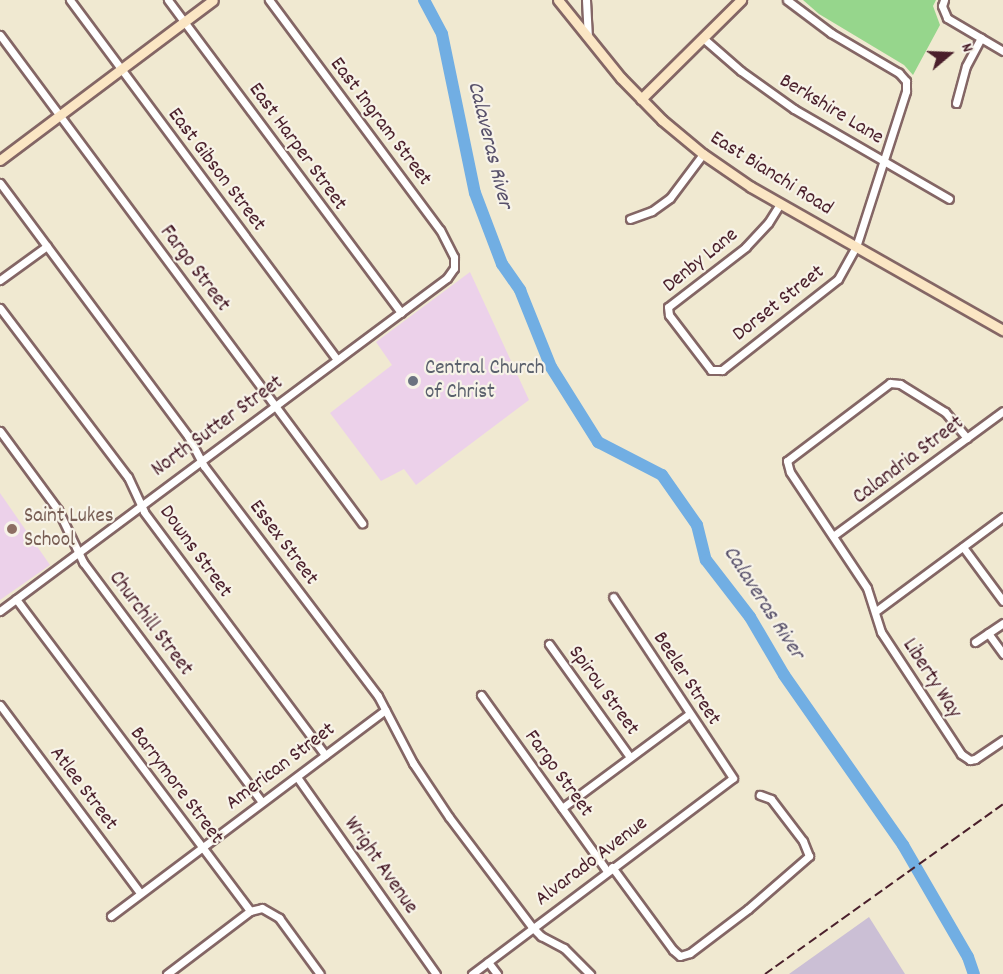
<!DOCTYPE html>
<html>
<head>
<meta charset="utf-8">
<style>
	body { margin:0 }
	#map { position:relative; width:1003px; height:974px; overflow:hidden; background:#f0e9d1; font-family:Dekko,sans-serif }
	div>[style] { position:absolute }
	.built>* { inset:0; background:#ecd1ea }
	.industrial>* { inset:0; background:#cbbfd5 }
	.green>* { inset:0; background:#96d68c }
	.river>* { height:12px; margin:-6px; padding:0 6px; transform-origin:6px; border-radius:6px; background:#71aee3 }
	.roads { filter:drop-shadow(2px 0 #846665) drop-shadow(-2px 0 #846665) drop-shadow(0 2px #846665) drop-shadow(0 -2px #846665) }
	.street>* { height:7px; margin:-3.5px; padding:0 3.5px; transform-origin:3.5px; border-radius:3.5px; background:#fff }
	.secondary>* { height:9px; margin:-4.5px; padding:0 4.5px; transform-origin:4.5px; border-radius:4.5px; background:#fbe6c4 }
	.rail>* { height:2px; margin-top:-1px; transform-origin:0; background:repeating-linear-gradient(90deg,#4a1f2b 0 9px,transparent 0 13.5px) }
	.dots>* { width:16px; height:16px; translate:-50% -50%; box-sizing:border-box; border:3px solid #f7f3e8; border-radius:50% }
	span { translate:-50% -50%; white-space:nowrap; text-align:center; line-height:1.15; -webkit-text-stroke:4.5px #f7f3e8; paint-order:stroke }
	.street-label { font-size:21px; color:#4a1f2b }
	.worship-label { font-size:21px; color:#5b616d }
	.left { translate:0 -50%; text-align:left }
	.education-label { font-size:21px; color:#785e54 }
	.water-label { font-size:22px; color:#58516b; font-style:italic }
	.north { position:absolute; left:919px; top:24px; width:60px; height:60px; -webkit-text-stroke:4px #f7f3e8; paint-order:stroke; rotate:71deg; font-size:16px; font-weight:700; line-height:24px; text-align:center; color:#4a1f2b }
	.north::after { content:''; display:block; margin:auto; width:21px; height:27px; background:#4a1f2b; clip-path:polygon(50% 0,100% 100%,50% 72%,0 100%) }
</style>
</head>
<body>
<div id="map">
	<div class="built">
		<div style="clip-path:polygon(470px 272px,529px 400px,416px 485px,404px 469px,381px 481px,330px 413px,392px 365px,376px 342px)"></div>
		<div style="clip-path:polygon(0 493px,50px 565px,0 600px)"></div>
	</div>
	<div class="industrial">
		<div style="clip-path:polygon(869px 917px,905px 974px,789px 974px)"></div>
	</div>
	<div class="green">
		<div style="clip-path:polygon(803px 0,936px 0,933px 6px,940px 25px,913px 75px,904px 65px,819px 14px)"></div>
	</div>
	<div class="river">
		<div style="left:424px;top:0;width:38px;rotate:62deg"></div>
		<div style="left:442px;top:34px;width:162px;rotate:78.3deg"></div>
		<div style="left:475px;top:193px;width:76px;rotate:69.2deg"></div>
		<div style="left:502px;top:264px;width:32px;rotate:55deg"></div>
		<div style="left:520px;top:290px;width:83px;rotate:68.1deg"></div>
		<div style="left:551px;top:367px;width:89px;rotate:57.9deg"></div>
		<div style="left:598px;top:442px;width:72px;rotate:27.3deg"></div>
		<div style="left:662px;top:475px;width:61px;rotate:55deg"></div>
		<div style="left:697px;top:525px;width:36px;rotate:76deg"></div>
		<div style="left:706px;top:560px;width:72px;rotate:52.3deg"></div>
		<div style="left:750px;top:617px;width:67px;rotate:59.6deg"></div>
		<div style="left:784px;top:675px;width:208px;rotate:55deg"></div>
		<div style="left:903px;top:845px;width:129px;rotate:59.9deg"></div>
		<div style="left:968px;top:957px;width:18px;rotate:71deg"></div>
	</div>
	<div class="roads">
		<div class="street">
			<div style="left:70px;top:0;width:447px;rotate:53.4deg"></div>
			<div style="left:168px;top:0;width:390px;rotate:53.3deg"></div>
			<div style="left:586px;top:0;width:36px;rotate:87deg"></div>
			<div style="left:944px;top:0;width:6px;rotate:108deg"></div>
			<div style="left:942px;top:6px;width:13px;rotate:67deg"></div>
			<div style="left:947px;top:18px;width:65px;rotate:30.5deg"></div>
			<div style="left:0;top:35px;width:608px;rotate:53.43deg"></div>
			<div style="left:703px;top:38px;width:50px;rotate:41deg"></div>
			<div style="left:741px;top:71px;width:65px;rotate:35.6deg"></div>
			<div style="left:794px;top:109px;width:179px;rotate:30.1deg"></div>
			<div style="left:956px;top:103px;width:38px;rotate:-75deg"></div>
			<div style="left:966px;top:66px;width:32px;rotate:-62deg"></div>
			<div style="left:0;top:183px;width:315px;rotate:53.4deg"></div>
			<div style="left:188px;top:436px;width:34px;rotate:62deg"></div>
			<div style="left:204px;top:466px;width:288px;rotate:52.9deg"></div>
			<div style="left:378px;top:696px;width:76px;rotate:62.4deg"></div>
			<div style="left:413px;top:763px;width:65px;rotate:56.3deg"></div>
			<div style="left:449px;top:817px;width:138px;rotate:53deg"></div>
			<div style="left:532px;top:927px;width:13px;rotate:45deg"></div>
			<div style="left:541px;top:936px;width:26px;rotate:28deg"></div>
			<div style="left:564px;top:948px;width:37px;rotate:45deg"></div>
			<div style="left:780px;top:204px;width:22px;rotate:122deg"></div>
			<div style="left:768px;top:223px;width:33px;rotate:133deg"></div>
			<div style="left:746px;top:247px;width:98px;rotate:142.4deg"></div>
			<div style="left:668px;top:307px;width:8px;rotate:83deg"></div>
			<div style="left:669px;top:315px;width:69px;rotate:52.6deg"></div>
			<div style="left:711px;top:370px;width:11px"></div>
			<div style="left:722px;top:370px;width:147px;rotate:-38.1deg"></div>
			<div style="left:838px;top:279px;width:37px;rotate:-61deg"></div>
			<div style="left:856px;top:247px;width:164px;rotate:-72.2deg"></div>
			<div style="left:906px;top:91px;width:10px;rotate:-90deg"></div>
			<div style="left:906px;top:81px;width:11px;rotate:-131deg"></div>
			<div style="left:899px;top:73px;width:79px;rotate:-149.5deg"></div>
			<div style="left:831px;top:33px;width:55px;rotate:-143.1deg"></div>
			<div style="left:630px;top:219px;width:23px;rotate:-20deg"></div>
			<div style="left:652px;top:211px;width:22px;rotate:-36deg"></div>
			<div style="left:670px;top:198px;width:55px;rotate:-53.1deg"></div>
			<div style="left:0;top:280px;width:58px;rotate:-35.9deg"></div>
			<div style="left:0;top:308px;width:212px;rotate:52.9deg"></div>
			<div style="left:128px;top:477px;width:38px;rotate:65deg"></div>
			<div style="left:144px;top:512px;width:303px;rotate:53.3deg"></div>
			<div style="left:0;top:431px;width:98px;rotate:53.7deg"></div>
			<div style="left:58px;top:510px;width:58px;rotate:64.3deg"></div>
			<div style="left:83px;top:562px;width:299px;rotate:53.3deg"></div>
			<div style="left:967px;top:438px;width:34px;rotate:-130deg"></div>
			<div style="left:945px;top:412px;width:53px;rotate:-148.1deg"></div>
			<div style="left:900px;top:384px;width:10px;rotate:-174deg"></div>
			<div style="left:890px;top:383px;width:129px;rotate:142.9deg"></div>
			<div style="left:787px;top:461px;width:11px;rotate:75deg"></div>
			<div style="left:790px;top:472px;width:139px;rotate:56.4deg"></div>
			<div style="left:867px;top:588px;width:46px;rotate:72.3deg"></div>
			<div style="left:881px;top:632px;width:146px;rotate:56.7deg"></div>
			<div style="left:961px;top:754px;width:11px;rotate:34deg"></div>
			<div style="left:970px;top:760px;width:5px;rotate:-11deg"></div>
			<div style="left:975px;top:759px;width:34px;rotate:-34deg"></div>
			<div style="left:833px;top:536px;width:211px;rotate:-36.3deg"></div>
			<div style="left:963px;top:547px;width:67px;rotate:53.5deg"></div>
			<div style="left:16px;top:599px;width:390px;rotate:53.1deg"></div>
			<div style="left:0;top:611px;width:557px;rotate:-36.68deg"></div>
			<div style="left:447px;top:278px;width:12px;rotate:-55deg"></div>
			<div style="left:454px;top:268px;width:11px;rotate:-90deg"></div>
			<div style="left:454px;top:257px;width:30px;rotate:-117deg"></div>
			<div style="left:440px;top:230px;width:287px;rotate:-126.6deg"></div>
			<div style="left:876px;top:611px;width:158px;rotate:-36.5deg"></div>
			<div style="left:988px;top:633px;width:26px;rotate:54deg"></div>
			<div style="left:975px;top:642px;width:34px;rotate:-34deg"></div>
			<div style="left:549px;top:644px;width:139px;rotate:54.4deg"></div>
			<div style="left:481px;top:695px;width:216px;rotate:54.4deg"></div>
			<div style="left:0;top:705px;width:234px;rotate:53.3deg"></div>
			<div style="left:297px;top:777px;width:241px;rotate:54.8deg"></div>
			<div style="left:562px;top:808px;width:158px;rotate:-36.5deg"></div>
			<div style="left:612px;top:867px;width:103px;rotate:53.7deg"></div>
			<div style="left:673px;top:950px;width:9px;rotate:41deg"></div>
			<div style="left:680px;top:956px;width:10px;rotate:-17deg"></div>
			<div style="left:690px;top:953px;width:73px;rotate:-37.2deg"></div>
			<div style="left:748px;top:909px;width:81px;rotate:-41deg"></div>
			<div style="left:809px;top:856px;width:16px;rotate:-112deg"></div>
			<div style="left:803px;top:841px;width:53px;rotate:-127.3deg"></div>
			<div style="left:771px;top:799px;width:12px;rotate:-160deg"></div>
			<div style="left:250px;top:911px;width:12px;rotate:-14deg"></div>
			<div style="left:262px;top:908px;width:20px;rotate:30deg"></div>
			<div style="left:279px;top:918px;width:69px;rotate:53.8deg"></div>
			<div style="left:111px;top:916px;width:343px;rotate:-36.9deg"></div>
			<div style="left:488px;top:962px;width:15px;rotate:53deg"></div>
			<div style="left:167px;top:974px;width:104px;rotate:-37.2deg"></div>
			<div style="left:472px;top:974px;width:326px;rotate:-36.9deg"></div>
			<div style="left:733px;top:778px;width:217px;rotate:-123.5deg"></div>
		</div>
		<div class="secondary">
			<div style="left:558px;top:0;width:100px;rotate:51.1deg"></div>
			<div style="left:621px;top:78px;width:59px;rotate:45.7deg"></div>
			<div style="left:662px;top:120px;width:53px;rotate:39.7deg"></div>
			<div style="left:703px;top:154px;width:58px;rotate:34.5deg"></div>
			<div style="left:751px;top:187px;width:290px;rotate:29.6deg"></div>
			<div style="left:641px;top:99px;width:141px;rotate:-44.7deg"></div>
			<div style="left:0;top:160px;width:266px;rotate:-36.9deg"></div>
		</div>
	</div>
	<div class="rail">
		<div style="left:765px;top:974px;width:292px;rotate:-35.5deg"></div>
	</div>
	<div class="dots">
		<div style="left:413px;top:381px;background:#6b7280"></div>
		<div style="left:12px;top:529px;background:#8d6e63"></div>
	</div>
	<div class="street-label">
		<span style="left:831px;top:110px;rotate:31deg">Berkshire Lane</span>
		<span style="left:380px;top:122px;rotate:53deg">East Ingram Street</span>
		<span style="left:297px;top:147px;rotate:54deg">East Harper Street</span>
		<span style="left:216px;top:170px;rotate:53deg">East Gibson Street</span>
		<span style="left:771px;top:174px;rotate:32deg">East Bianchi Road</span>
		<span style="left:701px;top:261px;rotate:-39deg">Denby Lane</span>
		<span style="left:194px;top:269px;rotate:53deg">Fargo Street</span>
		<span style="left:779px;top:304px;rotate:-38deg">Dorset Street</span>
		<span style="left:218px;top:427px;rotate:-36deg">North Sutter Street</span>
		<span style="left:909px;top:461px;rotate:-37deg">Calandria Street</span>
		<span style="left:283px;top:543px;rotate:53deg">Essex Street</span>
		<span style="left:195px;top:552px;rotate:54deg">Downs Street</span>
		<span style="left:150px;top:624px;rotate:53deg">Churchill Street</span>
		<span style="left:686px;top:679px;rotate:57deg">Beeler Street</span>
		<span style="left:931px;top:679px;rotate:57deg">Liberty Way</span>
		<span style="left:603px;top:691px;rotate:54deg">Spirou Street</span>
		<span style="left:281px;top:767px;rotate:-37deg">American Street</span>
		<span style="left:558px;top:774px;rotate:54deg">Fargo Street</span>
		<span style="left:176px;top:786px;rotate:53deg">Barrymore Street</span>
		<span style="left:83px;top:789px;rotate:53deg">Atlee Street</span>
		<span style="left:592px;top:862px;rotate:-37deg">Alvarado Avenue</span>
		<span style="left:380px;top:866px;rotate:55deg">Wright Avenue</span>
	</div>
	<div class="worship-label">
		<span class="left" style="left:425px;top:381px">Central Church<br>of Christ</span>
	</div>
	<div class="education-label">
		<span class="left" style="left:24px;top:529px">Saint Lukes<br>School</span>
	</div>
	<div class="water-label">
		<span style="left:489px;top:145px;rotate:76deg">Calaveras River</span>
		<span style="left:763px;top:603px;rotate:57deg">Calaveras River</span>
	</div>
	<div class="north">N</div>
</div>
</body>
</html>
